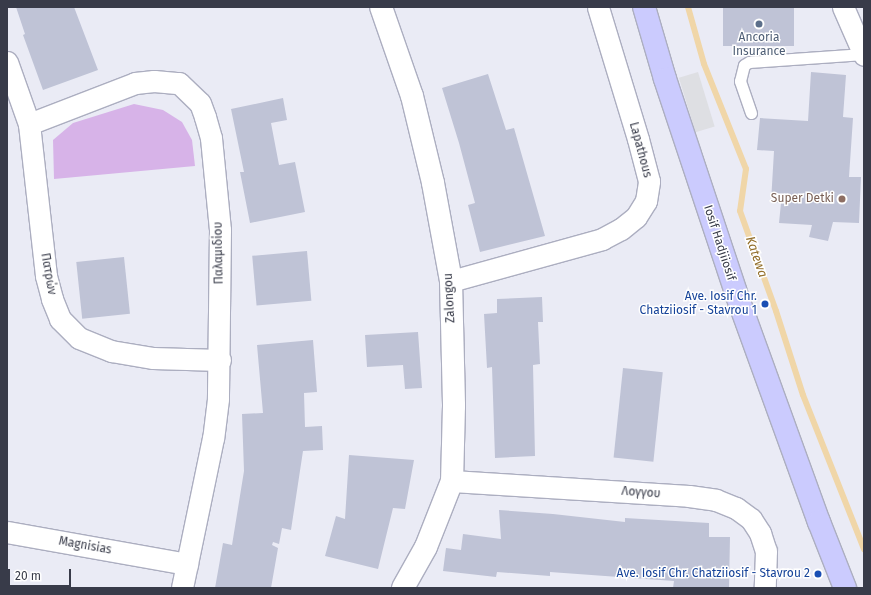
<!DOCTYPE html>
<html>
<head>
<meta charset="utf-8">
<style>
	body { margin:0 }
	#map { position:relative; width:871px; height:595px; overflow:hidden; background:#eaebf5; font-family:"Fira Sans",sans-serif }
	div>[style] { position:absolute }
	.green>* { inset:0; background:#d7b3e8 }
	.parking>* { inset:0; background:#dedfe3; transform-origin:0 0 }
	.stream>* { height:6px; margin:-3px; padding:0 3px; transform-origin:3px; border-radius:3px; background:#f0d6a8 }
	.building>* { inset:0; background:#bfc3d6; transform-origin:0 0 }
	.roads { filter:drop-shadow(1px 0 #acaec0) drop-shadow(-1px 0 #acaec0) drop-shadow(0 1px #acaec0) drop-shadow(0 -1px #acaec0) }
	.service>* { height:11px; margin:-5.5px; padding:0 5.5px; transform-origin:5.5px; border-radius:5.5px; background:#fff }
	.minor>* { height:21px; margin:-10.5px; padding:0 10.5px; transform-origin:10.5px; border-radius:10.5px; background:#fff }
	.tertiary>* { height:22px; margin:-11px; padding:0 11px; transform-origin:11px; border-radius:11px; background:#fff }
	.secondary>* { height:22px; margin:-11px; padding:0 11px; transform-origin:11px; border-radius:11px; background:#cbcbfe }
	.dots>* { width:11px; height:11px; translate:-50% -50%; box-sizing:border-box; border:2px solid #fff; border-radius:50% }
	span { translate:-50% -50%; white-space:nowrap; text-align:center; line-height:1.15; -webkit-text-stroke:3px #fff; paint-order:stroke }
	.service-label { font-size:12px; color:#4e5e75 }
	.street-label { font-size:12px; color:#383b49 }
	.education-label { font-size:12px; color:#785e54 }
	.right { translate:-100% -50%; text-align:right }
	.transit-label { font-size:12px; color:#164399 }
	.water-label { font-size:13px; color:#936f2b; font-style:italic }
	.frame { position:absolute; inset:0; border:8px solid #383b49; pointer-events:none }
	.scale { position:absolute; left:8px; top:569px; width:63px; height:18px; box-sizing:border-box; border:2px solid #383b49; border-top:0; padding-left:5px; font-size:12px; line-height:14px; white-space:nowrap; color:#383b49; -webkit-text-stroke:3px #fff; paint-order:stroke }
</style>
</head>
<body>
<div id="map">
	<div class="green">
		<div style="clip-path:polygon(134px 104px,163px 110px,182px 122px,192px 140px,195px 166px,54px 179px,53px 140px,73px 123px)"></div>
	</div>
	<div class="parking">
		<div style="left:698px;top:72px;width:57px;height:20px;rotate:73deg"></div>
	</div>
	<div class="stream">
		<div style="left:688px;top:7px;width:59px;rotate:74.3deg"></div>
		<div style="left:704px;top:64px;width:113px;rotate:68.2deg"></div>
		<div style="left:746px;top:169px;width:42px;rotate:98.1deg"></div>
		<div style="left:740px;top:211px;width:106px;rotate:70.2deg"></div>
		<div style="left:776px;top:311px;width:88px;rotate:72.2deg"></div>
		<div style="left:803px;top:395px;width:166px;rotate:68.4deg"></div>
	</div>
	<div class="building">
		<div style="clip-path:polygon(16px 7px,74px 7px,98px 70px,43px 90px,23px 35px,25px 34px)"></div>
		<div style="left:723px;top:7px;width:71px;height:39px"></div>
		<div style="clip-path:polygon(811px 72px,846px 75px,843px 117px,853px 118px,849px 177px,861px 177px,859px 223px,833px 222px,828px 241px,809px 237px,812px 225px,779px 223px,781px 203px,771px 202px,774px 151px,757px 150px,760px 118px,808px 121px)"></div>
		<div style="clip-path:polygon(488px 74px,506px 130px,514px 128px,545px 236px,480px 252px,468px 205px,475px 203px,459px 143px,442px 88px)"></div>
		<div style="clip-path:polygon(283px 98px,287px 120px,271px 123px,279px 165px,295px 162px,305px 212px,250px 223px,240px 172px,244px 172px,231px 109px)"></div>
		<div style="left:307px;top:251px;width:50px;height:55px;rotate:85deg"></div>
		<div style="left:124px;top:257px;width:57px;height:48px;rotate:84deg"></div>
		<div style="clip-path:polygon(542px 297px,543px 322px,538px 322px,540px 364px,533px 365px,535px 456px,495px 458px,492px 367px,487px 368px,484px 314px,497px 313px,497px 299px)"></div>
		<div style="clip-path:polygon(418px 332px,422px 388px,405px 389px,403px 365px,367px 367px,365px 335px)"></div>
		<div style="clip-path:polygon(313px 340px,317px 392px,304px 393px,305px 427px,322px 426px,323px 450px,303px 451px,291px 530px,282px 528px,279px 544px,273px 542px,272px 545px,278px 548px,271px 588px,215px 588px,223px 543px,232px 545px,244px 471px,242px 414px,263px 413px,257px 345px)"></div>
		<div style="left:623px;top:368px;width:40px;height:90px;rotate:6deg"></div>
		<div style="clip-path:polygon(349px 455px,414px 460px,405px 509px,393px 508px,378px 569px,325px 556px,336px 516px,345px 519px)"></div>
		<div style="clip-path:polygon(499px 510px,553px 514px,625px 522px,625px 518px,709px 523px,709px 537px,730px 537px,729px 588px,673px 588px,674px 581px,550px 572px,550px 576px,497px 572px,496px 577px,443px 571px,446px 548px,461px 550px,463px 534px,501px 539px)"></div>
	</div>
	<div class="roads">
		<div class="service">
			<div style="left:751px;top:113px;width:34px;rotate:-109deg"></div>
			<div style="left:740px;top:81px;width:16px;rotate:-76deg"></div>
			<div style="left:744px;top:65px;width:6px;rotate:-31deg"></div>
			<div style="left:749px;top:62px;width:115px;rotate:-4deg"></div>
		</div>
		<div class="minor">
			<div style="left:843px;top:7px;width:52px;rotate:66.4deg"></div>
			<div style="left:7px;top:62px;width:66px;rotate:70.5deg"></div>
			<div style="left:29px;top:124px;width:153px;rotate:83.6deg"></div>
			<div style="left:46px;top:276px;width:24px;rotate:75deg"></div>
			<div style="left:52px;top:299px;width:22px;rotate:68deg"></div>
			<div style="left:60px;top:319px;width:27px;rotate:45deg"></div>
			<div style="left:79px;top:338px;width:35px;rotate:22deg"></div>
			<div style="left:111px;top:351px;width:43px;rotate:9.5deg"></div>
			<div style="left:153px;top:358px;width:67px;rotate:1.7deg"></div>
			<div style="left:29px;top:124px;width:114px;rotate:-21.1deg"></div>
			<div style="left:135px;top:83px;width:19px;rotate:-6deg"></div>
			<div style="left:154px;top:81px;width:25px;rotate:5deg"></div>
			<div style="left:179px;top:83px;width:29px;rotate:44deg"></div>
			<div style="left:200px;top:103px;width:15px;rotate:70deg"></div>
			<div style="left:205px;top:117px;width:22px;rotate:74deg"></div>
			<div style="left:211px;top:138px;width:92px;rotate:84.4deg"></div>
			<div style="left:220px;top:230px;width:169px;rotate:90.7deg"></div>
			<div style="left:218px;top:399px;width:39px;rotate:97deg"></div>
			<div style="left:213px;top:438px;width:153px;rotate:101.7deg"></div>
			<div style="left:451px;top:281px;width:157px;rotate:-15.5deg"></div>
			<div style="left:602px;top:239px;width:21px;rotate:-28deg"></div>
			<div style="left:621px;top:229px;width:19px;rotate:-39deg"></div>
			<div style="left:636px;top:217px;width:19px;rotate:-58deg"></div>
			<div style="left:646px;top:201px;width:20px;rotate:-81deg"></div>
			<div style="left:649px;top:181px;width:43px;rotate:-104.7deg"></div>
			<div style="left:638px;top:139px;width:138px;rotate:-106.9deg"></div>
			<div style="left:452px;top:481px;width:237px;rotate:3.6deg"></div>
			<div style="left:689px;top:496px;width:27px;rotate:8deg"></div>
			<div style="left:716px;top:500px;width:22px;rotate:22deg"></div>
			<div style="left:736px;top:508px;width:19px;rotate:36deg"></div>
			<div style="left:751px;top:519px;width:17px;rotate:57deg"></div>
			<div style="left:760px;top:533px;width:19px;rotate:72deg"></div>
			<div style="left:766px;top:551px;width:37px;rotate:92deg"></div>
			<div style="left:7px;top:532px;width:183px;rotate:10.1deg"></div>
		</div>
		<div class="tertiary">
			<div style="left:381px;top:7px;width:94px;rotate:70.8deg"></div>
			<div style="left:412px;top:96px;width:89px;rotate:76.4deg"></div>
			<div style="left:433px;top:183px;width:100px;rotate:79.6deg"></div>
			<div style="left:451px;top:281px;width:125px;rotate:88.6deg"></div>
			<div style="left:454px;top:406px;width:75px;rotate:91.5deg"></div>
			<div style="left:452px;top:481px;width:71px;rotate:111.5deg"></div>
			<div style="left:426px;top:547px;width:47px;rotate:119.3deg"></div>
		</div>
		<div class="secondary">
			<div style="left:644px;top:7px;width:75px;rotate:73.7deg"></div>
			<div style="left:665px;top:79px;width:225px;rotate:71.6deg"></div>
			<div style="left:736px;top:293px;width:244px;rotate:70.1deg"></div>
			<div style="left:819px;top:522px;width:71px;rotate:68.5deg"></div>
		</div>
	</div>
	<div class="dots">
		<div style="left:759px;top:24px;background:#5c6f8a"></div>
		<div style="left:842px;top:199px;background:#8d6e63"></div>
		<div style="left:765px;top:304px;background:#1a4fb4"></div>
		<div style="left:818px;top:574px;background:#1a4fb4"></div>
	</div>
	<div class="service-label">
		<span style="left:759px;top:45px">Ancoria<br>Insurance</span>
	</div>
	<div class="street-label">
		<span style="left:640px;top:150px;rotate:75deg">Lapathous</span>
		<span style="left:719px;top:243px;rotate:72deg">Iosif Hadjiiosif</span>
		<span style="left:219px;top:253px;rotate:-91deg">Παλαμιδίου</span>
		<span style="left:48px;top:274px;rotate:80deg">Πατρών</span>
		<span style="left:450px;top:298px;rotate:-93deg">Zalongou</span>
		<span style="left:641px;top:493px;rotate:4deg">Λογγου</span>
		<span style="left:85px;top:546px;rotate:10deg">Magnisias</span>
	</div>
	<div class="education-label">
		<span class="right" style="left:834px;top:199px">Super Detki</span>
	</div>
	<div class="transit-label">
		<span class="right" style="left:757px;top:304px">Ave. Iosif Chr.<br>Chatziiosif - Stavrou 1</span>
		<span class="right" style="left:810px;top:574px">Ave. Iosif Chr. Chatziiosif - Stavrou 2</span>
	</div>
	<div class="water-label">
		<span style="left:756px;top:257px;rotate:71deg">Katewa</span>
	</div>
	<div class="frame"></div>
	<div class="scale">20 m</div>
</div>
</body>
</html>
